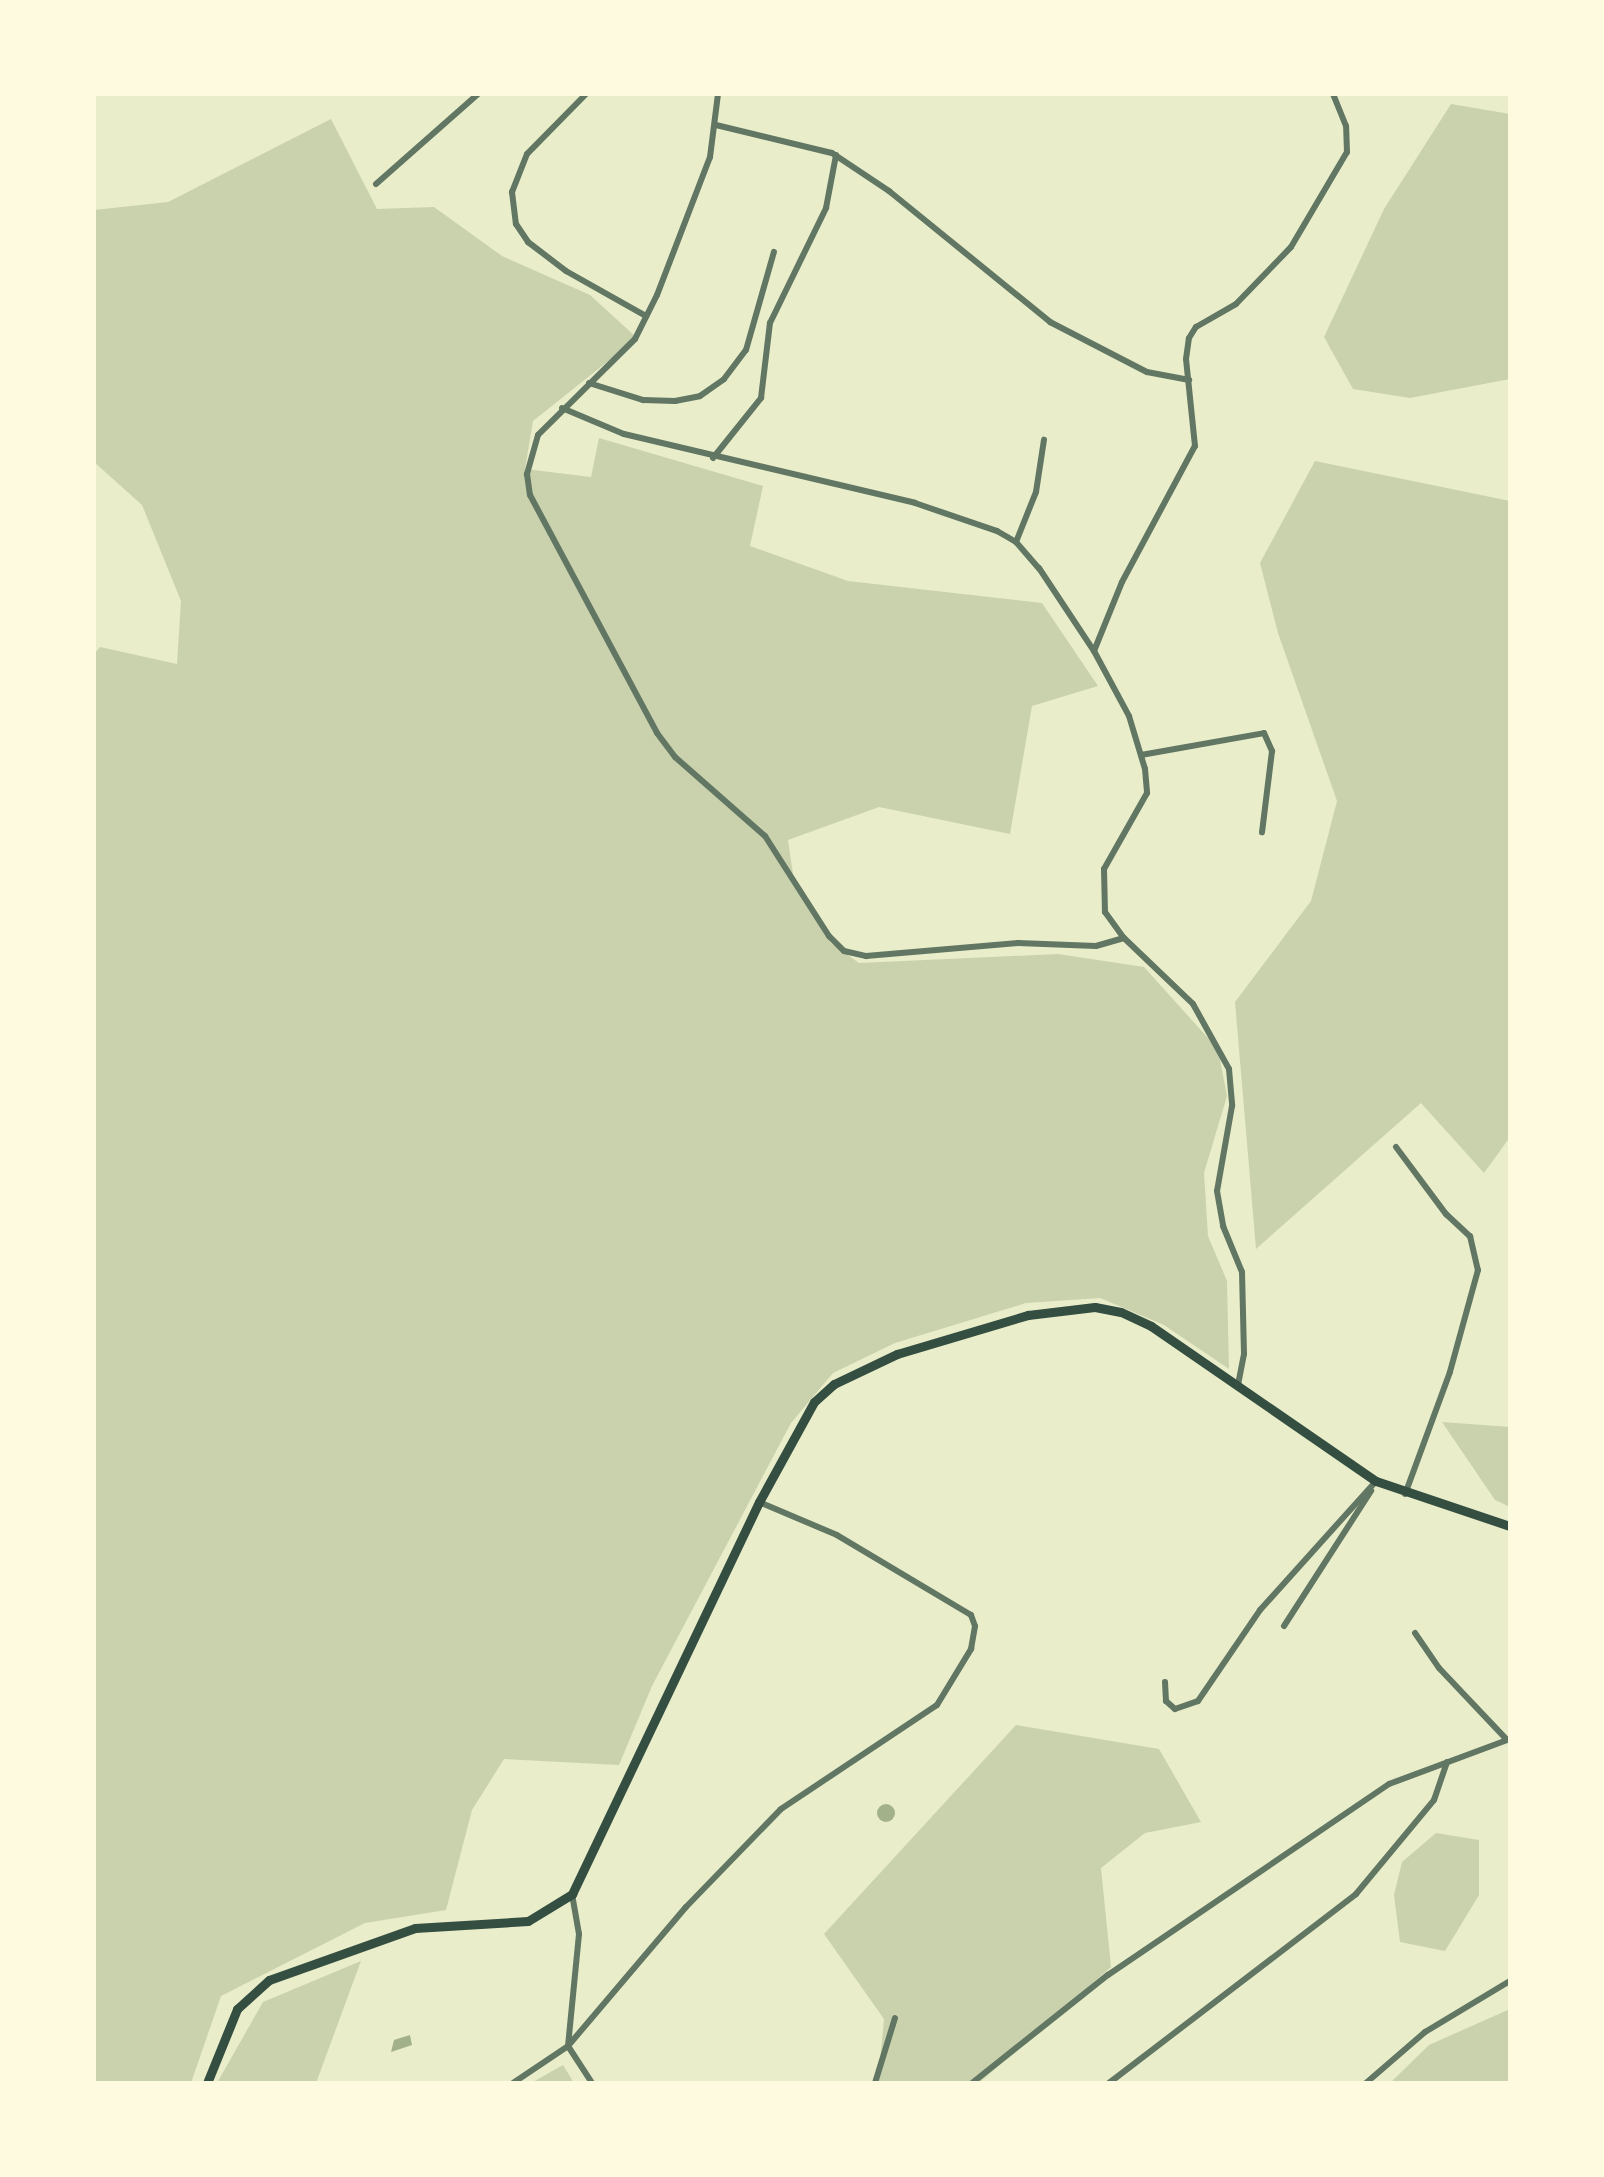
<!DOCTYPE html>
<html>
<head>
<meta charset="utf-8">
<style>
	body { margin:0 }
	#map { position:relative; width:1604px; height:2177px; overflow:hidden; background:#e9edc9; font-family:Overpass,sans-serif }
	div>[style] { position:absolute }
	.green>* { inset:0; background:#cad2ad }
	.water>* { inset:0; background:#a3b18a }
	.round { border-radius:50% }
	.minor>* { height:6px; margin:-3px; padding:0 3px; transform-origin:3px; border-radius:3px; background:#617663 }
	.secondary>* { height:9px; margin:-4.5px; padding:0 4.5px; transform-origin:4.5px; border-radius:4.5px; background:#344e41 }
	span { translate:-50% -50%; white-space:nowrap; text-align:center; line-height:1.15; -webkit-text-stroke:8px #fefae0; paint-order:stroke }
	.frame { position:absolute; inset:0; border:96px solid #fefae0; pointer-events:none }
</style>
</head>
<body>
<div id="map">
	<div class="green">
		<div style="clip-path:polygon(1451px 104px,1510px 114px,1510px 379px,1410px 398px,1353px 389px,1324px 337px,1384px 209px)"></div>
		<div style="clip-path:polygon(331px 119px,377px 209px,434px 207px,502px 256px,590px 295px,637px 338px,533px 421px,525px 469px,591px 477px,599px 438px,763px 486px,750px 546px,848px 581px,1042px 603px,1098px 686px,1032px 706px,1010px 834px,879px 807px,788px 840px,794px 881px,831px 943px,859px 963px,1058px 954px,1144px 967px,1218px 1049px,1227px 1096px,1204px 1173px,1208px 1236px,1227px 1281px,1229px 1369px,1164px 1325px,1100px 1298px,1026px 1303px,895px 1343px,833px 1373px,791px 1423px,652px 1686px,619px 1765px,504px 1759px,472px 1810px,446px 1910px,365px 1923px,221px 1996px,191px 2083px,94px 2083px,94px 654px,100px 647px,177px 664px,181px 601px,142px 505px,94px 462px,94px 210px,168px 202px)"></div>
		<div style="clip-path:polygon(1315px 461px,1510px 501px,1510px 1137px,1484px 1173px,1421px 1103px,1256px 1249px,1235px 1002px,1311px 901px,1337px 801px,1278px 633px,1260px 563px)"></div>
		<div style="clip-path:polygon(1442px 1422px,1510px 1427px,1510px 1507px,1495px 1500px)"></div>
		<div style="clip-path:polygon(1016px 1725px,1159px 1749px,1201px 1822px,1145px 1833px,1101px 1868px,1111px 1967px,979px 2083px,878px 2083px,884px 2019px,824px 1934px)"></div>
		<div style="clip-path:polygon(1436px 1833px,1479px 1840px,1479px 1895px,1445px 1951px,1400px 1942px,1394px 1895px,1402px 1862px)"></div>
		<div style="clip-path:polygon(361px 1961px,316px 2083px,217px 2083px,263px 2002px)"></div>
		<div style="clip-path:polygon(1510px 2009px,1510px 2083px,1390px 2083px,1429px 2045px)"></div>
		<div style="clip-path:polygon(563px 2065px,574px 2083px,531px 2083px)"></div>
	</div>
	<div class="water">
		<div class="round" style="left:877px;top:1804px;width:18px;height:18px"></div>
		<div style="clip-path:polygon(410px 2035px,412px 2045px,391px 2052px,394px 2040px)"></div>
	</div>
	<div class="minor">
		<div style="left:586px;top:94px;width:84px;rotate:134.5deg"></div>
		<div style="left:527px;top:154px;width:41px;rotate:111.5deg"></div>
		<div style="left:512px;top:192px;width:32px;rotate:83deg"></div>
		<div style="left:516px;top:224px;width:22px;rotate:56deg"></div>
		<div style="left:528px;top:242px;width:48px;rotate:37.3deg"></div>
		<div style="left:566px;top:271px;width:92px;rotate:29.4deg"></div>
		<div style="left:718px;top:94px;width:64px;rotate:97.2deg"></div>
		<div style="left:710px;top:157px;width:148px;rotate:111deg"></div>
		<div style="left:657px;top:295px;width:49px;rotate:116.6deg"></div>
		<div style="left:635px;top:339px;width:136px;rotate:135.3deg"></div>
		<div style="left:538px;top:435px;width:41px;rotate:105.8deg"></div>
		<div style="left:527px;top:474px;width:21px;rotate:82deg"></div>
		<div style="left:530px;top:495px;width:270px;rotate:61.9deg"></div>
		<div style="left:657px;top:733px;width:30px;rotate:53deg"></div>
		<div style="left:675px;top:757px;width:120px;rotate:41.3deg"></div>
		<div style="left:765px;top:836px;width:119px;rotate:57.4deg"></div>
		<div style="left:829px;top:936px;width:21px;rotate:45deg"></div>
		<div style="left:844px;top:951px;width:23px;rotate:13deg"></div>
		<div style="left:866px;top:956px;width:153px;rotate:-4.9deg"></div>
		<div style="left:1018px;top:943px;width:78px;rotate:2.2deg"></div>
		<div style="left:1096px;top:946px;width:29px;rotate:-16deg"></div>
		<div style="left:716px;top:125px;width:119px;rotate:13.6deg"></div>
		<div style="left:832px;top:153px;width:69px;rotate:33.7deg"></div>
		<div style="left:889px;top:191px;width:208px;rotate:39.1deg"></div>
		<div style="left:1050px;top:322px;width:109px;rotate:27.3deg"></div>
		<div style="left:1147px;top:372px;width:43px;rotate:10.8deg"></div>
		<div style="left:376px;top:184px;width:136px;rotate:-41.4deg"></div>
		<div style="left:589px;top:383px;width:57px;rotate:17.5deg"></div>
		<div style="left:643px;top:400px;width:32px;rotate:2deg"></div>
		<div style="left:675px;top:401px;width:25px;rotate:-11deg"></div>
		<div style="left:700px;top:396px;width:29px;rotate:-35deg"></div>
		<div style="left:724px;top:379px;width:36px;rotate:-53deg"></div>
		<div style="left:746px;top:350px;width:102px;rotate:-74.1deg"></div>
		<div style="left:562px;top:408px;width:67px;rotate:22.8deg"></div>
		<div style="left:624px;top:434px;width:299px;rotate:13.3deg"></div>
		<div style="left:915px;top:503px;width:87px;rotate:18.9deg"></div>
		<div style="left:997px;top:531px;width:22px;rotate:30deg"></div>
		<div style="left:1016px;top:542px;width:35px;rotate:49deg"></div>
		<div style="left:1039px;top:568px;width:100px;rotate:56.5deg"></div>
		<div style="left:1094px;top:651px;width:74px;rotate:61.7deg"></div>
		<div style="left:1129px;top:716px;width:55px;rotate:73.2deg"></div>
		<div style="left:1145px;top:769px;width:24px;rotate:85deg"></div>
		<div style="left:1147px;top:793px;width:87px;rotate:119.5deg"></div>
		<div style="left:1104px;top:869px;width:43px;rotate:88.7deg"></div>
		<div style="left:1105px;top:912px;width:32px;rotate:54deg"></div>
		<div style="left:1124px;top:938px;width:95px;rotate:43.7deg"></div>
		<div style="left:1193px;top:1004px;width:74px;rotate:61deg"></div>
		<div style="left:1229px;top:1069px;width:37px;rotate:85deg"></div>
		<div style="left:1232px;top:1106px;width:86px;rotate:100deg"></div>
		<div style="left:1217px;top:1191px;width:36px;rotate:80deg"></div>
		<div style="left:1223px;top:1226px;width:50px;rotate:67.6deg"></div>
		<div style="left:1242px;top:1272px;width:82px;rotate:88.6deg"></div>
		<div style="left:1244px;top:1354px;width:33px;rotate:101deg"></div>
		<div style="left:713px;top:458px;width:77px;rotate:-51.3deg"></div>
		<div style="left:761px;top:398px;width:76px;rotate:-83.2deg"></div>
		<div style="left:770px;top:323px;width:128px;rotate:-64deg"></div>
		<div style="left:826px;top:208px;width:54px;rotate:-79.3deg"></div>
		<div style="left:1016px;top:542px;width:54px;rotate:-68.2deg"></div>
		<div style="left:1036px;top:492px;width:53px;rotate:-81.3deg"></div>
		<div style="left:1094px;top:651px;width:74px;rotate:-67.9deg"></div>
		<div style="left:1122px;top:582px;width:154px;rotate:-61.8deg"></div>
		<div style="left:1195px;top:446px;width:87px;rotate:-95.9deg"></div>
		<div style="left:1186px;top:359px;width:21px;rotate:-82deg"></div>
		<div style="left:1189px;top:338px;width:13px;rotate:-58deg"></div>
		<div style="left:1196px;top:327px;width:46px;rotate:-29.9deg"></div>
		<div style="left:1236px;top:304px;width:79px;rotate:-46deg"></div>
		<div style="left:1291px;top:247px;width:110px;rotate:-59.5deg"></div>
		<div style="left:1347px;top:152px;width:26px;rotate:-92deg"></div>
		<div style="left:1346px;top:126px;width:35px;rotate:-112deg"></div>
		<div style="left:1141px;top:755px;width:125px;rotate:-10.1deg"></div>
		<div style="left:1264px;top:733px;width:20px;rotate:66deg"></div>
		<div style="left:1272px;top:751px;width:82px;rotate:97deg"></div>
		<div style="left:1396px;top:1147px;width:84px;rotate:53.3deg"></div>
		<div style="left:1446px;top:1214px;width:33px;rotate:43deg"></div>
		<div style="left:1470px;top:1236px;width:35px;rotate:77deg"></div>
		<div style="left:1478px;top:1270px;width:106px;rotate:105.4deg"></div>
		<div style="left:1450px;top:1372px;width:130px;rotate:110.2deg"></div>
		<div style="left:1284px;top:1626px;width:161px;rotate:-57.2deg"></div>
		<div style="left:1415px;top:1633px;width:42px;rotate:55.6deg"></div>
		<div style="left:1439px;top:1668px;width:99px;rotate:46.6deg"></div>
		<div style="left:1165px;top:1682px;width:19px;rotate:87deg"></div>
		<div style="left:1166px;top:1701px;width:12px;rotate:42deg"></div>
		<div style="left:1175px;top:1709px;width:24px;rotate:-19deg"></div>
		<div style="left:1198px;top:1701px;width:110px;rotate:-55.7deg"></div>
		<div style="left:1260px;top:1610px;width:173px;rotate:-48deg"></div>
		<div style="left:572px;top:1894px;width:41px;rotate:80.1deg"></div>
		<div style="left:579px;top:1934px;width:113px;rotate:95.6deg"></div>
		<div style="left:568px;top:2046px;width:44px;rotate:57deg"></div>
		<div style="left:513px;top:2083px;width:66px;rotate:-33.9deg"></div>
		<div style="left:568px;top:2046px;width:182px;rotate:-49.7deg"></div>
		<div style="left:686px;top:1907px;width:136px;rotate:-45.9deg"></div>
		<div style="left:781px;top:1809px;width:187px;rotate:-33.7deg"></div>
		<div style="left:937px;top:1705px;width:66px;rotate:-58.7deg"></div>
		<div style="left:971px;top:1649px;width:23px;rotate:-80deg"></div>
		<div style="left:975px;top:1626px;width:12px;rotate:-110deg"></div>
		<div style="left:971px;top:1615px;width:156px;rotate:-149.2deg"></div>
		<div style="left:837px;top:1535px;width:85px;rotate:-157.1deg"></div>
		<div style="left:875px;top:2083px;width:68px;rotate:-72.9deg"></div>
		<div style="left:972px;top:2083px;width:174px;rotate:-38.5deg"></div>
		<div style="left:1108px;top:1975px;width:340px;rotate:-34.2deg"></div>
		<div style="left:1389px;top:1784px;width:129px;rotate:-20.4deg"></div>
		<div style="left:1109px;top:2083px;width:311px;rotate:-37.4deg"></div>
		<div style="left:1356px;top:1894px;width:122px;rotate:-50.3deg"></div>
		<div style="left:1434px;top:1800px;width:40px;rotate:-71.1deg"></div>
		<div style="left:1366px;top:2083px;width:78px;rotate:-40.8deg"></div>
		<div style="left:1425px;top:2032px;width:99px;rotate:-31deg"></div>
	</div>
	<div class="secondary">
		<div style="left:207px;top:2083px;width:80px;rotate:-67.9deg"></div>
		<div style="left:237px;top:2009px;width:43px;rotate:-42.2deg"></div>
		<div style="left:269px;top:1980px;width:155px;rotate:-19.6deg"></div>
		<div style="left:415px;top:1928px;width:113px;rotate:-3.5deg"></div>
		<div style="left:528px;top:1921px;width:52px;rotate:-31.5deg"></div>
		<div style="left:572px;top:1894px;width:434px;rotate:-64.5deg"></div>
		<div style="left:759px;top:1502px;width:114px;rotate:-61.2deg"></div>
		<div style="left:814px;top:1402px;width:27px;rotate:-42deg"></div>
		<div style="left:834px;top:1384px;width:70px;rotate:-25.5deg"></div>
		<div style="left:897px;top:1354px;width:137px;rotate:-16.6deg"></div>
		<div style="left:1028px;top:1315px;width:67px;rotate:-6.8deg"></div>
		<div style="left:1095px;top:1307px;width:26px;rotate:11deg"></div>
		<div style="left:1121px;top:1312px;width:33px;rotate:25deg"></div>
		<div style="left:1151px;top:1326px;width:273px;rotate:34.6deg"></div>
		<div style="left:1376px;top:1481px;width:141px;rotate:18.6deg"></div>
	</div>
	<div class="frame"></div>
</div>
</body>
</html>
